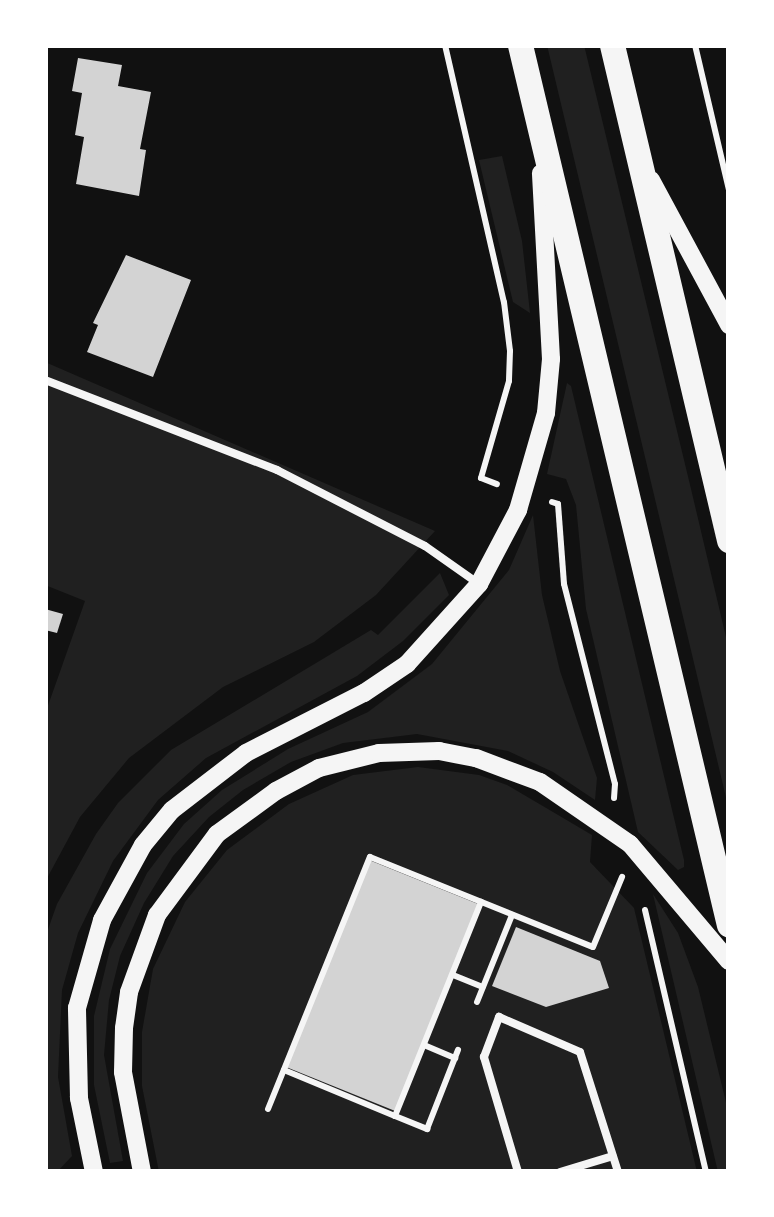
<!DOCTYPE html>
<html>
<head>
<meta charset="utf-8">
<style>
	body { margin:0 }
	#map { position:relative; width:774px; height:1217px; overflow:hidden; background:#111; font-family:Karla,sans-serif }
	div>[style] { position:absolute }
	.green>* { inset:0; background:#202020 }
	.building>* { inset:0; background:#d3d3d3; transform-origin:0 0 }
	.path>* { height:6px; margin:-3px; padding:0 3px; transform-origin:3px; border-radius:3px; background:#f5f5f5 }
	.service>* { height:8px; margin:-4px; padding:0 4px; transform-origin:4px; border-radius:4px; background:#f5f5f5 }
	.tertiary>* { height:18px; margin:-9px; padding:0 9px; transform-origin:9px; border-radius:9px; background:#f5f5f5 }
	.primary>* { height:25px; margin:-12.5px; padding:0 12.5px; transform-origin:12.5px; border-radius:12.5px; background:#f5f5f5 }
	span { translate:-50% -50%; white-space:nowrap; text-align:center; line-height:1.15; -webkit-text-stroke:8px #fff; paint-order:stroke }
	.frame { position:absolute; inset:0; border:48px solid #fff; pointer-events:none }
</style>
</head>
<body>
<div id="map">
	<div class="green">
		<div style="clip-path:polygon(547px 45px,584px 45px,691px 489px,729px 650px,729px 810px)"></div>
		<div style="clip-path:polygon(502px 156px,522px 241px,530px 313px,513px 302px,479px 160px)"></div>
		<div style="clip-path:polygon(45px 362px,435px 531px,376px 595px,314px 642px,223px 687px,129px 758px,80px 817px,45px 882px,45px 714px,85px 601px,45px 585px)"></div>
		<div style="clip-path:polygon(567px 383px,571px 386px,684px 860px,684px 867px,678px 870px,638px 832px,586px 609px,576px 505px,566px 479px,547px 474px)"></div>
		<div style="clip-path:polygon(533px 515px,542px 595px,560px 671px,597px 778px,595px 800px,553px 772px,508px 751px,417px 734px,343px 743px,291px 762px,243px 790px,209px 817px,173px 856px,144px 903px,120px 956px,109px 1000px,104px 1055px,123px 1161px,110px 1163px,94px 1085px,94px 1016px,110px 949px,147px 873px,184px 824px,222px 790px,288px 749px,368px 712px,432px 664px,509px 570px)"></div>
		<div style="clip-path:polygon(440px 573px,449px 595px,403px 641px,357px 676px,206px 758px,158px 800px,113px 861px,78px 933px,62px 990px,58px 1077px,72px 1156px,57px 1172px,45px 1172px,45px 938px,57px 904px,96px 834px,118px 803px,171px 750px,371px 630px,378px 635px)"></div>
		<div style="clip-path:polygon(418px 767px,479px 775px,507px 785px,592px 835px,590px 862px,634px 908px,697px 1172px,159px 1172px,142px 1086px,142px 1032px,153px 969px,185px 902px,227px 850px,289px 804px,353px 775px)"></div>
		<div style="clip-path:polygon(653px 894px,678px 933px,698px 987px,729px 1115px,729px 1172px,718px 1172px)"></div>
	</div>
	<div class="building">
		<div style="clip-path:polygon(78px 58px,122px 65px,118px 86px,151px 92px,140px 149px,146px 150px,139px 196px,76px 184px,84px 137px,75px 135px,82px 93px,72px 91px)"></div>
		<div style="clip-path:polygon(126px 255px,191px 280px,153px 377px,87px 352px,98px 325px,93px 323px)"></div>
		<div style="clip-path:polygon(45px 609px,63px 614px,57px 633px,45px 630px)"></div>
		<div style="left:369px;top:860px;width:119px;height:223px;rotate:22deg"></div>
		<div style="clip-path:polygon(516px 927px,600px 961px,609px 988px,546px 1007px,492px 986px)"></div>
	</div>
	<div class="path">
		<div style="left:445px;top:45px;width:264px;rotate:77.1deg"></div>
		<div style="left:504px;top:302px;width:49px;rotate:83deg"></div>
		<div style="left:510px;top:351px;width:30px;rotate:92deg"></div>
		<div style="left:509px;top:381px;width:101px;rotate:106.1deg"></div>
		<div style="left:481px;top:478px;width:17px;rotate:21deg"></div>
		<div style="left:695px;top:45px;width:149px;rotate:76.8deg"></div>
		<div style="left:552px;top:502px;width:6px;rotate:18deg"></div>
		<div style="left:558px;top:504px;width:80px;rotate:85.7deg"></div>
		<div style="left:564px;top:584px;width:206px;rotate:75.7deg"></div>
		<div style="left:615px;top:784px;width:14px;rotate:94deg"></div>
		<div style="left:645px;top:910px;width:269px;rotate:76.9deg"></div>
		<div style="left:453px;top:975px;width:32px;rotate:22deg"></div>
		<div style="left:477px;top:1002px;width:94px;rotate:-68.1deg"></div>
		<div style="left:424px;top:1045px;width:34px;rotate:23deg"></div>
		<div style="left:284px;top:1070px;width:120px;rotate:22.5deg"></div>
		<div style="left:395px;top:1116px;width:231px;rotate:-68.1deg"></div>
		<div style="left:268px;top:1109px;width:272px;rotate:-68deg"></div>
		<div style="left:370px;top:857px;width:240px;rotate:22deg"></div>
		<div style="left:593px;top:947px;width:76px;rotate:-67.5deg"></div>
		<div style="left:395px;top:1116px;width:35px;rotate:22deg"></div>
		<div style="left:427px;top:1129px;width:85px;rotate:-68.6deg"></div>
	</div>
	<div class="service">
		<div style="left:45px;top:380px;width:249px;rotate:21.2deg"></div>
		<div style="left:277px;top:470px;width:166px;rotate:27.2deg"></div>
		<div style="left:425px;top:546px;width:66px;rotate:35.1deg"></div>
		<div style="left:518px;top:1172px;width:120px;rotate:-106.5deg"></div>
		<div style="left:484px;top:1057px;width:43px;rotate:-69.4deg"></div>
		<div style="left:499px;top:1017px;width:88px;rotate:23.4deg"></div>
		<div style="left:580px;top:1052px;width:126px;rotate:72.4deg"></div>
		<div style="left:560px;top:1172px;width:55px;rotate:-16.8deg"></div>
	</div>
	<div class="tertiary">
		<div style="left:651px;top:180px;width:165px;rotate:61.7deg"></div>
		<div style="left:94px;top:1172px;width:76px;rotate:-101.5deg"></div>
		<div style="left:79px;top:1098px;width:90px;rotate:-91.3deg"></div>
		<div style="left:77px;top:1008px;width:91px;rotate:-74.1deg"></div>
		<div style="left:102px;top:920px;width:85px;rotate:-61.3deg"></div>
		<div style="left:143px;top:845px;width:45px;rotate:-50.4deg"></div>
		<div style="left:172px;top:810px;width:93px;rotate:-37.6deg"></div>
		<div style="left:246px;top:753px;width:132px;rotate:-27deg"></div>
		<div style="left:364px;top:693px;width:52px;rotate:-34deg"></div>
		<div style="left:407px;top:664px;width:108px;rotate:-48deg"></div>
		<div style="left:479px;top:584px;width:84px;rotate:-62.2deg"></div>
		<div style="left:518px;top:510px;width:101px;rotate:-73.9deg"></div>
		<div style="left:546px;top:413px;width:54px;rotate:-84.7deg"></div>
		<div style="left:551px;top:359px;width:186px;rotate:-93.1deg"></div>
		<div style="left:142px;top:1172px;width:102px;rotate:-100.8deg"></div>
		<div style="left:123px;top:1072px;width:44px;rotate:-88.7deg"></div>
		<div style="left:124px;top:1028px;width:36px;rotate:-82deg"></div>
		<div style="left:129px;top:992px;width:82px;rotate:-70deg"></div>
		<div style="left:157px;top:915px;width:101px;rotate:-53.5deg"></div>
		<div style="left:217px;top:834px;width:73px;rotate:-36.1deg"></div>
		<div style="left:276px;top:791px;width:49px;rotate:-28.1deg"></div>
		<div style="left:319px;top:768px;width:62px;rotate:-14deg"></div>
		<div style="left:379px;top:753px;width:60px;rotate:-1.9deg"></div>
		<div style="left:439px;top:751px;width:38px;rotate:11deg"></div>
		<div style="left:476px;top:758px;width:68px;rotate:20.6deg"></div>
		<div style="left:540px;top:782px;width:109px;rotate:34.6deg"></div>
		<div style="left:630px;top:844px;width:153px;rotate:49.8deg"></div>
	</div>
	<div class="primary">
		<div style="left:520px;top:45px;width:904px;rotate:76.64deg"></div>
		<div style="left:612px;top:45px;width:509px;rotate:76.7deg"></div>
	</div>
	<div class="frame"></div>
</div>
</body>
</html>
